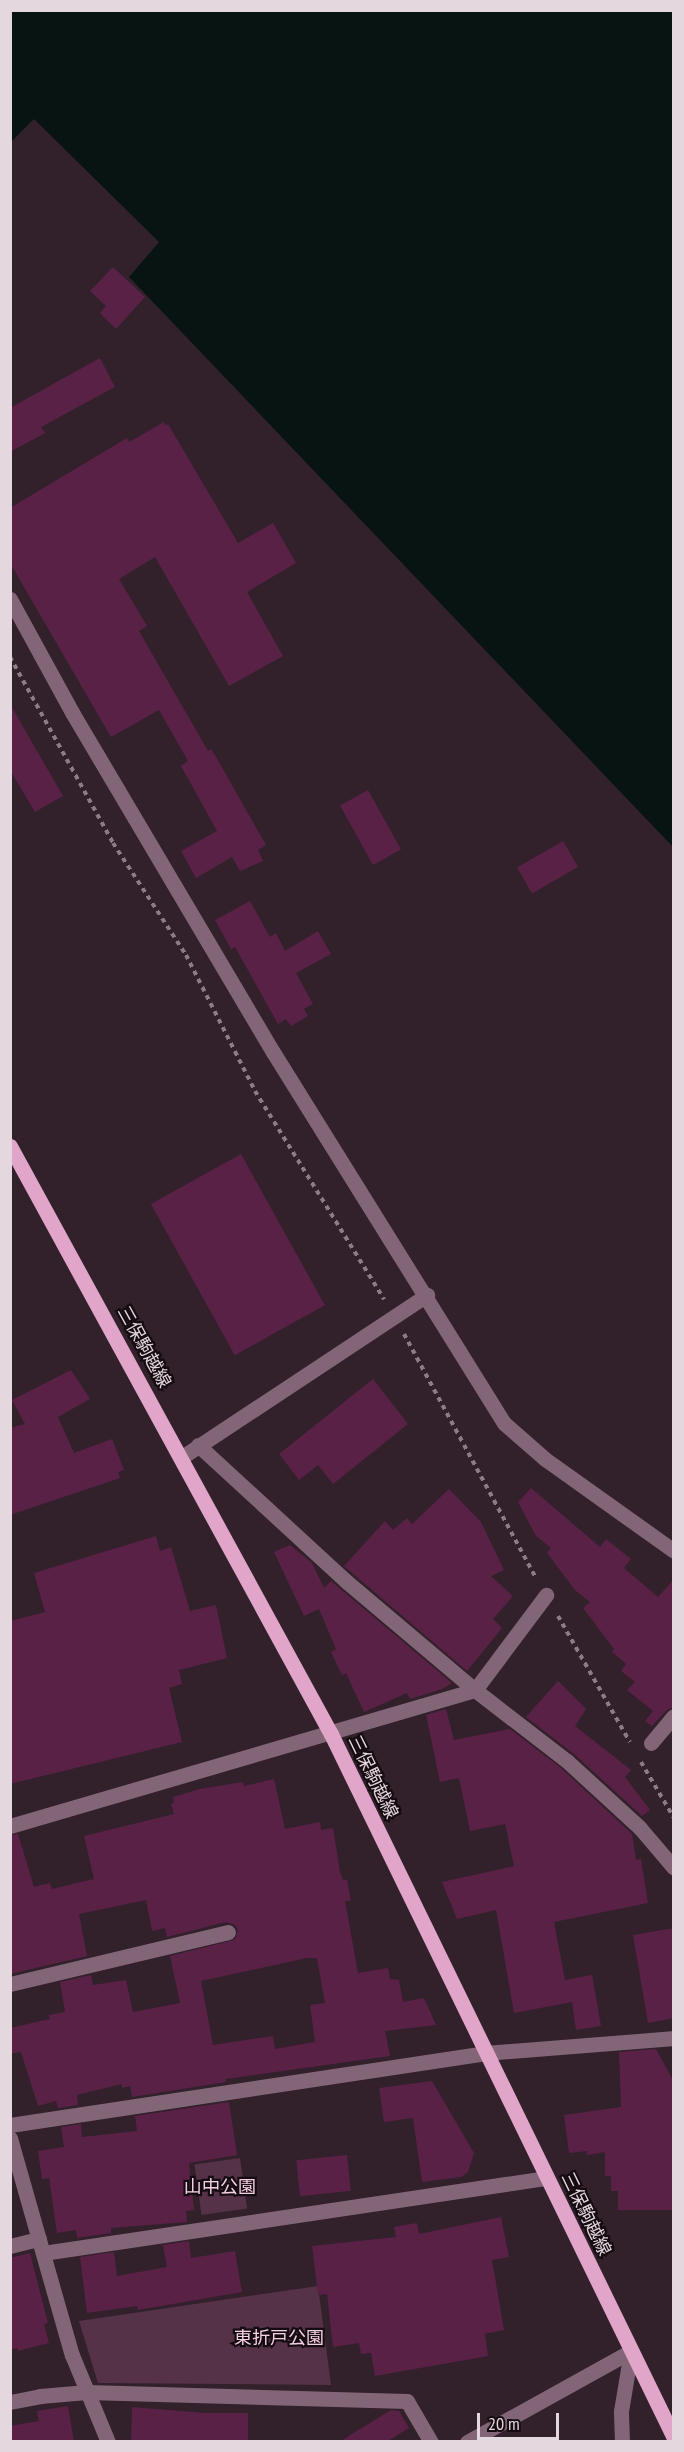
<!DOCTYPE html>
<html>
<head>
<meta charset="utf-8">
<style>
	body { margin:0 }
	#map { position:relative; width:684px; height:2452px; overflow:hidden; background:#32202b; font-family:"PT Sans Narrow","Noto Sans JP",sans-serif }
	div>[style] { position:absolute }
	.green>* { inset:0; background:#553248; transform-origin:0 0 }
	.water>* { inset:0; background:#071412 }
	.building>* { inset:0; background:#5a2147; transform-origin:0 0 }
	.path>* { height:4px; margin-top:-2px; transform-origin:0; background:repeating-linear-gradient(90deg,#8b7c85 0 4.5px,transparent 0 9px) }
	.minor>* { height:15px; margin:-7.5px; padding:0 7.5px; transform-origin:7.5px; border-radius:7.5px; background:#826677 }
	.major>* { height:15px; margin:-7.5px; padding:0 7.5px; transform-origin:7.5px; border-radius:7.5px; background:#e0a5c8 }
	span { translate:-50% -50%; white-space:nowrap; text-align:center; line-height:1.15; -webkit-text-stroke:4.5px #150c11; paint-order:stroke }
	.street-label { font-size:18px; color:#e4d7de }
	.park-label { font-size:18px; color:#f5cfe4 }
	.frame { position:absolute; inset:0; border:12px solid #e4d7de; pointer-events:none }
	.scale { position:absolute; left:477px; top:2413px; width:82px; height:27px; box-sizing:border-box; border:3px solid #e4d7de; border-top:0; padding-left:8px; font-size:18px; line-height:21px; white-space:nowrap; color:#e4d7de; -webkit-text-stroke:4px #150c11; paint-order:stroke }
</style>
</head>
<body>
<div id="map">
	<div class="green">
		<div style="left:240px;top:2158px;width:51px;height:46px;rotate:82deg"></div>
		<div style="clip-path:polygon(318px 2286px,331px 2385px,98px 2383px,79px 2321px)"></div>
	</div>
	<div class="water">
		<div style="clip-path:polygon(11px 10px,673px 11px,673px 847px,129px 277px,159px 242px,34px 119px,11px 142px)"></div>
	</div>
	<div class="building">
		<div style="clip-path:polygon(113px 267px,145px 297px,116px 329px,100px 313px,106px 306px,90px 291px)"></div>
		<div style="clip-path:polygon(100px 358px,115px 387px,41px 427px,45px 433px,10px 452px,10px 408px)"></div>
		<div style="clip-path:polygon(164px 422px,166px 426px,168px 424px,238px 543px,273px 523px,296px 563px,247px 592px,283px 656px,229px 686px,155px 557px,119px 579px,147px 626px,139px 631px,208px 751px,211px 749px,216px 757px,266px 845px,258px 850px,263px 861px,240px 871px,232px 857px,196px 878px,181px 851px,217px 831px,181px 766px,188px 761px,159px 710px,111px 737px,10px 563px,10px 508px,127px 438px,129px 442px)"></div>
		<div style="clip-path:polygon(10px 704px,63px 796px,35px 812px,10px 770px)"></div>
		<div style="left:368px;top:790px;width:68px;height:32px;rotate:61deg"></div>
		<div style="left:563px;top:841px;width:30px;height:53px;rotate:60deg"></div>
		<div style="clip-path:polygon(250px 901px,270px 937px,276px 933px,285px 951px,318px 931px,331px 954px,296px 973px,313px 1004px,304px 1009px,308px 1016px,291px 1026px,286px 1019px,278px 1024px,235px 947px,231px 949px,215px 920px)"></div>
		<div style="left:241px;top:1154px;width:173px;height:103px;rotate:61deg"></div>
		<div style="clip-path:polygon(71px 1370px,90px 1399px,58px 1417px,74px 1453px,112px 1439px,124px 1470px,118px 1472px,120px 1478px,10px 1515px,10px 1428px,25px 1424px,12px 1400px)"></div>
		<div style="clip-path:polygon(373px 1379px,408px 1424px,333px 1484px,318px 1465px,299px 1480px,279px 1454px)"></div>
		<div style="clip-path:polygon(531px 1488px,600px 1547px,606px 1539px,631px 1559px,624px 1568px,658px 1597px,674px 1579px,674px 1707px,667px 1710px,652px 1726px,645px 1721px,653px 1711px,627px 1690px,635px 1682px,621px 1671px,626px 1664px,612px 1652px,614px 1649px,583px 1608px,590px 1602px,575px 1590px,547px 1553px,551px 1548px,536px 1536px,518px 1502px)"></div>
		<div style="clip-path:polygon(449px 1489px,481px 1522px,504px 1570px,491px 1576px,513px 1596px,493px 1619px,502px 1628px,467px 1671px,344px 1566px,385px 1521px,393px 1530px,407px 1518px,412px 1524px)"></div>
		<div style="clip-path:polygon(156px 1536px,160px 1551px,171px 1547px,190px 1611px,216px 1605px,227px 1658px,179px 1670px,182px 1684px,169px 1688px,182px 1742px,10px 1784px,10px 1621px,45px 1612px,34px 1573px)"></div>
		<div style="clip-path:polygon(290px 1545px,312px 1563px,324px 1588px,331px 1581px,452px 1683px,442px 1689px,410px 1699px,407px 1693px,364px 1712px,346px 1673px,342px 1675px,331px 1652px,336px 1649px,319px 1609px,304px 1616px,274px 1552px)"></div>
		<div style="clip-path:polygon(558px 1681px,586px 1709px,575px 1726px,631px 1770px,625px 1777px,650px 1810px,642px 1816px,574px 1754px,526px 1717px)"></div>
		<div style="clip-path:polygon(446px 1709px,454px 1740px,510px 1729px,561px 1768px,632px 1834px,636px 1860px,641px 1859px,648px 1903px,554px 1922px,565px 1980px,592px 1975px,601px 2026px,576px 2030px,572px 2002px,514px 2013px,496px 1910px,457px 1919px,442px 1882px,514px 1866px,505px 1824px,470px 1831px,459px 1778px,440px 1782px,426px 1715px)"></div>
		<div style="clip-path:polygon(evenodd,274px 1779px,285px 1829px,320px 1822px,321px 1830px,333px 1828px,340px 1872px,343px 1880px,347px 1880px,351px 1901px,345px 1901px,358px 1973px,388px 1968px,390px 1979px,399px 1980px,403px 2002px,424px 1998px,436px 2025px,385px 2031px,390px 2056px,226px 2079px,226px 2082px,132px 2097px,130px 2086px,122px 2088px,122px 2084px,77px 2095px,78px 2105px,58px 2108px,56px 2101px,38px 2106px,21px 2052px,10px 2054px,10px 2028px,50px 2019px,49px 2015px,65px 2012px,60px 1982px,91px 1975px,93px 1985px,126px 1980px,133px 2012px,180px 2003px,170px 1956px,230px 1941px,235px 1939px,238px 1930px,235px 1925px,226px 1922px,167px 1937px,165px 1928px,152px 1931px,146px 1900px,79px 1914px,87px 1956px,10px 1974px,10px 1835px,18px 1834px,34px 1887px,50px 1883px,52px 1889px,94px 1879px,84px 1836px,174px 1814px,171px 1804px,174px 1803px,173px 1797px,200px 1789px,243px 1782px,244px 1786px,274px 1779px,307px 1958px,317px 1958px,325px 2003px,310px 2005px,315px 2042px,275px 2049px,273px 2036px,213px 2045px,201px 1981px,307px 1958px)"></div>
		<div style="clip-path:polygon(674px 1928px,674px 2018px,648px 2023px,633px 1935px)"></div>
		<div style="clip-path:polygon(656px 2049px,674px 2082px,674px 2210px,618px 2210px,618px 2191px,611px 2191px,611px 2176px,605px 2176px,605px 2152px,587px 2155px,587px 2151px,569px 2153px,564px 2115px,621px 2107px,619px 2052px)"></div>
		<div style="clip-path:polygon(432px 2081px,474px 2153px,468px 2172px,461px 2177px,422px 2182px,413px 2118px,384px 2122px,379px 2088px)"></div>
		<div style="clip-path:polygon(229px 2102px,237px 2155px,189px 2163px,194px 2210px,186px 2211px,187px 2222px,111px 2228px,111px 2233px,77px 2238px,76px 2230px,57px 2233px,49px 2178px,42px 2179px,38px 2151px,64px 2147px,61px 2127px,81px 2124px,82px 2137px,137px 2131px,135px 2116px)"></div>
		<div style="left:347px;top:2155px;width:36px;height:51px;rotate:84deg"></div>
		<div style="clip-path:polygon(501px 2217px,509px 2257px,492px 2260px,504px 2330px,485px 2334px,488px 2356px,375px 2376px,371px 2353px,361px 2354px,359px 2343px,333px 2347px,327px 2294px,318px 2295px,312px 2246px,396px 2237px,394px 2227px,417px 2223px,419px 2234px)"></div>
		<div style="clip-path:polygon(189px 2241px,191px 2258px,235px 2251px,242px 2292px,138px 2310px,137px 2306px,87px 2313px,80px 2257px,114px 2252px,117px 2276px,167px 2267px,163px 2245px)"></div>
		<div style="clip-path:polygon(30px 2253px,48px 2323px,44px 2324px,49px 2343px,18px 2351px,17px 2348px,10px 2350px,10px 2258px)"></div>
		<div style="clip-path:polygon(68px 2406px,74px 2442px,10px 2442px,10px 2426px,39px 2421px,37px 2411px)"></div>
		<div style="clip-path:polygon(132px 2407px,205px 2413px,248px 2413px,248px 2442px,131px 2442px)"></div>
		<div style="clip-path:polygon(391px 2410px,399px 2411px,409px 2428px,386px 2442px,339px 2442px)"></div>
	</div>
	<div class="path">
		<div style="left:10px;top:657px;width:213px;rotate:61deg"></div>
		<div style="left:113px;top:843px;width:134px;rotate:56.9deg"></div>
		<div style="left:186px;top:955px;width:153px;rotate:63.1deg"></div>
		<div style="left:255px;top:1091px;width:245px;rotate:58.2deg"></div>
		<div style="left:404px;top:1334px;width:277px;rotate:61.6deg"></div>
		<div style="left:558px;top:1616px;width:145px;rotate:60.3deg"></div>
		<div style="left:641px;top:1762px;width:65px;rotate:59.5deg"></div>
	</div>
	<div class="minor">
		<div style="left:10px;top:599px;width:131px;rotate:61.3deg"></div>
		<div style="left:73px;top:714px;width:393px;rotate:59.4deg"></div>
		<div style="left:273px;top:1052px;width:438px;rotate:58.1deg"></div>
		<div style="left:505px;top:1424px;width:53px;rotate:41.2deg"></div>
		<div style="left:545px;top:1459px;width:158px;rotate:35.5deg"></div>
		<div style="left:198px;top:1445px;width:202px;rotate:42.6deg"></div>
		<div style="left:347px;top:1582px;width:167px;rotate:40.2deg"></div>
		<div style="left:475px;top:1690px;width:116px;rotate:37.7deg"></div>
		<div style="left:567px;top:1761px;width:99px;rotate:42.5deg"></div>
		<div style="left:640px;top:1828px;width:52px;rotate:49.6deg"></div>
		<div style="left:182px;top:1457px;width:294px;rotate:-33.5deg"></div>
		<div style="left:651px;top:1743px;width:35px;rotate:-50deg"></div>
		<div style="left:10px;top:1826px;width:484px;rotate:-16.3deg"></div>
		<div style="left:475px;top:1690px;width:119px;rotate:-53.2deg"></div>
		<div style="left:10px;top:1984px;width:224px;rotate:-13.4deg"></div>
		<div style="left:10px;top:2125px;width:480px;rotate:-8.6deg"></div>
		<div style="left:485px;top:2053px;width:190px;rotate:-4.5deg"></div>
		<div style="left:10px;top:2138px;width:226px;rotate:74.1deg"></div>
		<div style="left:72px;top:2355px;width:94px;rotate:67.5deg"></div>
		<div style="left:10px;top:2246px;width:30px;rotate:-14deg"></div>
		<div style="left:43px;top:2253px;width:509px;rotate:-8.48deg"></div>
		<div style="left:10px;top:2402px;width:31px;rotate:-11deg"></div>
		<div style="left:40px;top:2396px;width:47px;rotate:-4.9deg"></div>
		<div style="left:87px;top:2392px;width:320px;rotate:1.6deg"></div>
		<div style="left:407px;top:2401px;width:48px;rotate:59.7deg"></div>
		<div style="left:467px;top:2442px;width:188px;rotate:-29deg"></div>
		<div style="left:622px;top:2442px;width:31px;rotate:-92deg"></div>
		<div style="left:621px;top:2411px;width:61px;rotate:-80.5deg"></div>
	</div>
	<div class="major">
		<div style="left:10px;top:1146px;width:670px;rotate:61.37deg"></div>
		<div style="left:331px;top:1734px;width:783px;rotate:64.02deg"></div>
	</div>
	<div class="street-label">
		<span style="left:144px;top:1347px;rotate:61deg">三保駒越線</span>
		<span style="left:373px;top:1777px;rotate:64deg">三保駒越線</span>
		<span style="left:586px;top:2214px;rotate:64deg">三保駒越線</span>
	</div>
	<div class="park-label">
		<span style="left:220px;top:2187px">山中公園</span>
		<span style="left:279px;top:2338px">東折戸公園</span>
	</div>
	<div class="frame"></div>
	<div class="scale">20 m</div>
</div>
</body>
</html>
